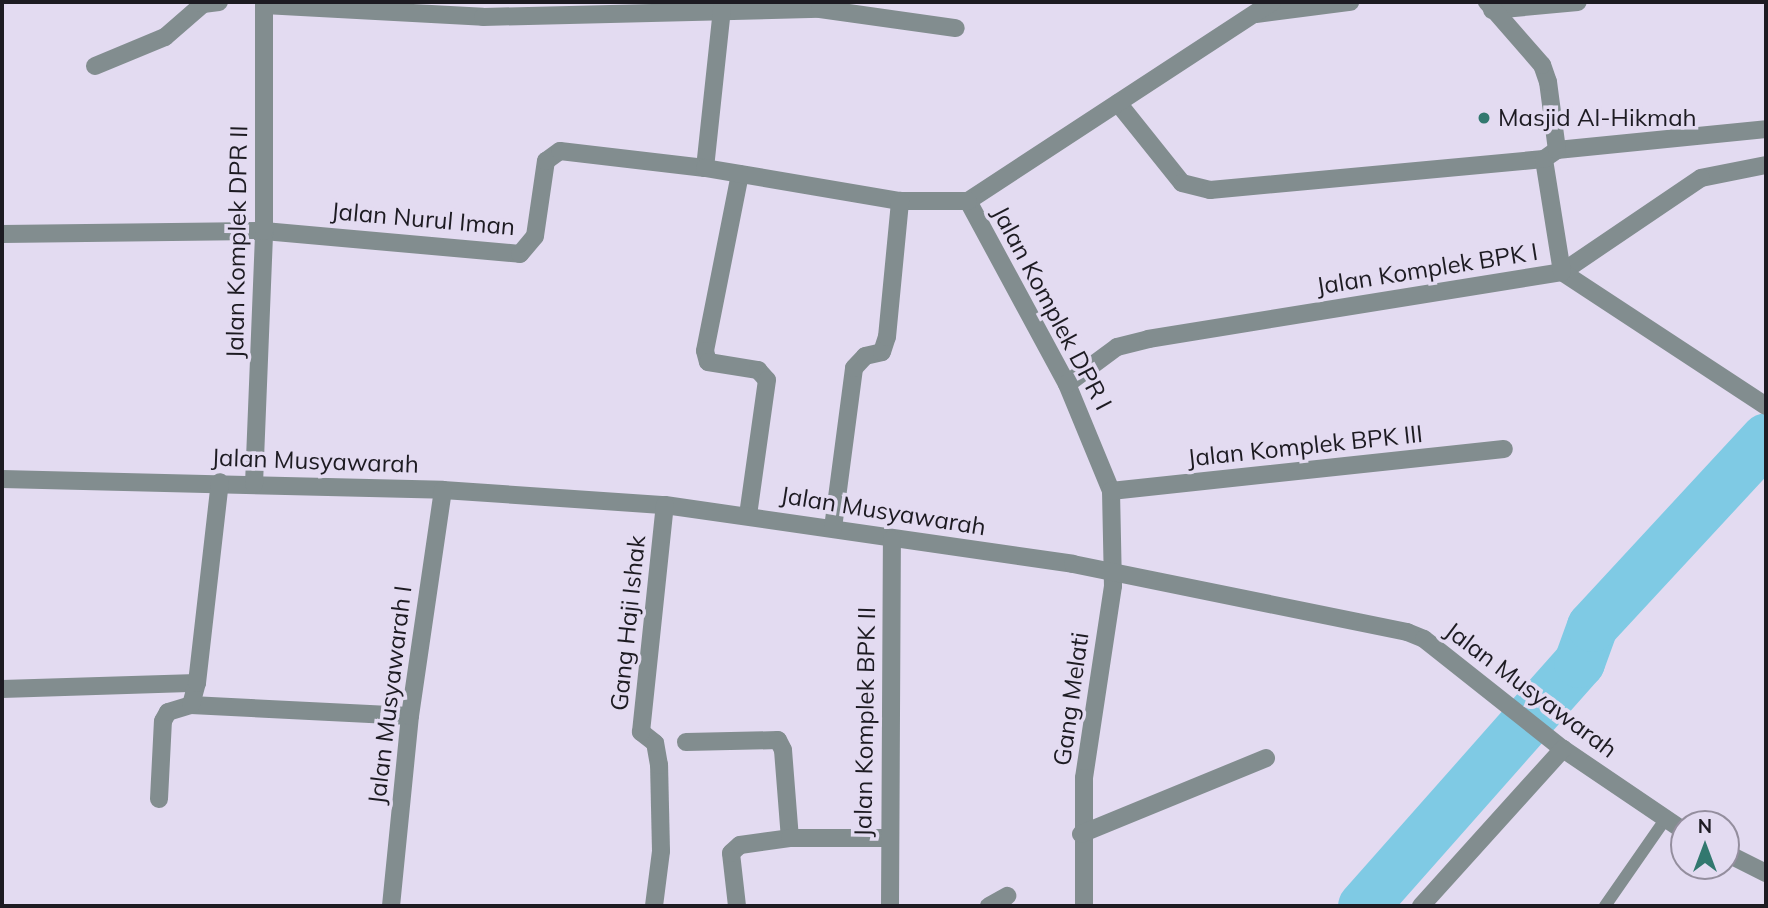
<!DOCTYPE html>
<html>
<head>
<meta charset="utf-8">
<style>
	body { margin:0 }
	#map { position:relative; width:1768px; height:908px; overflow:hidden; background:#e3dbf1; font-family:Mulish,sans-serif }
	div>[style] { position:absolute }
	.river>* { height:51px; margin:-25.5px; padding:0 25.5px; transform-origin:25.5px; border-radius:25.5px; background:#7fcae4 }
	.service>* { height:12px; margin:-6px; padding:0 6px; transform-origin:6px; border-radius:6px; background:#828d8f }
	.minor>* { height:18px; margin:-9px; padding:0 9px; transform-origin:9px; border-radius:9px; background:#828d8f }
	.dots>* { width:19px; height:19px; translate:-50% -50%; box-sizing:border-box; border:4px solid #e3dbf1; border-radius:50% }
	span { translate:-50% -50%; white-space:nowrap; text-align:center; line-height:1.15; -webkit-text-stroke:7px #e3dbf1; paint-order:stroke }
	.poi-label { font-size:24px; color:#1d1b22 }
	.left { translate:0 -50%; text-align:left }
	.street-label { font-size:24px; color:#1d1b22 }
	.frame { position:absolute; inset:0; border:4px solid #1d1b22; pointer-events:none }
	.north { position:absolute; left:1670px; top:810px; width:70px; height:70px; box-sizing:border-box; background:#e3dbf1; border:2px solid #948e9e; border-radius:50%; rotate:0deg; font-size:19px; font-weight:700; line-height:28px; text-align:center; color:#1d1b22 }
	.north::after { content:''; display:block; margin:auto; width:24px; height:32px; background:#32786f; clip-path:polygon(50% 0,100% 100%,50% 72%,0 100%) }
</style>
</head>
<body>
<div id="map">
	<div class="river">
		<div style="left:1363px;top:906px;width:326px;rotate:-48.5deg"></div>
		<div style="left:1579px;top:662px;width:38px;rotate:-70deg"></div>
		<div style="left:1592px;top:626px;width:256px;rotate:-47.2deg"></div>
	</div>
	<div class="service">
		<div style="left:1605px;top:906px;width:103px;rotate:-55.2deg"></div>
	</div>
	<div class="minor">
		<div style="left:264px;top:5px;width:219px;rotate:3.1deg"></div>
		<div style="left:483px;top:17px;width:337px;rotate:-1.4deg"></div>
		<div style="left:820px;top:9px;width:137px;rotate:8deg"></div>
		<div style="left:1492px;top:10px;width:86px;rotate:-5.3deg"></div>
		<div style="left:1256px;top:14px;width:95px;rotate:-7.3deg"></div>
		<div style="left:95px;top:66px;width:76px;rotate:-22.5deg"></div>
		<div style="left:165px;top:37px;width:50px;rotate:-41deg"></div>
		<div style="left:203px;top:4px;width:16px;rotate:-7deg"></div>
		<div style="left:1118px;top:103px;width:102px;rotate:51.3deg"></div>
		<div style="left:1182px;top:183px;width:29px;rotate:14deg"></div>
		<div style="left:1210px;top:190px;width:335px;rotate:-5.3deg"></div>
		<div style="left:1557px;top:150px;width:210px;rotate:-5.7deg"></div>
		<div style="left:1766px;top:165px;width:66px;rotate:168.7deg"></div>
		<div style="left:1701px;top:178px;width:168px;rotate:145.9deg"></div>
		<div style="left:1562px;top:272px;width:244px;rotate:33.3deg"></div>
		<div style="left:705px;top:168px;width:160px;rotate:-83.9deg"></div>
		<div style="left:740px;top:174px;width:180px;rotate:101.2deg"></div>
		<div style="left:705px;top:351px;width:11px;rotate:75deg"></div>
		<div style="left:708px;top:362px;width:51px;rotate:9.1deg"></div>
		<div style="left:758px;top:370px;width:13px;rotate:48deg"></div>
		<div style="left:767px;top:380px;width:136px;rotate:98deg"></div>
		<div style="left:968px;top:201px;width:208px;rotate:61.6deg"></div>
		<div style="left:1067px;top:384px;width:116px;rotate:67.6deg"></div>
		<div style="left:1111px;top:491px;width:95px;rotate:88.8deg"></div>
		<div style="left:1113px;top:586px;width:194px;rotate:98.6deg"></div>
		<div style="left:1084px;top:778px;width:128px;rotate:90deg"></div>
		<div style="left:968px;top:201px;width:363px;rotate:-33.2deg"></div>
		<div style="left:2px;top:234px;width:262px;rotate:-0.7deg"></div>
		<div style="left:264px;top:231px;width:257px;rotate:5.1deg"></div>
		<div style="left:520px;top:254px;width:23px;rotate:-50deg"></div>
		<div style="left:535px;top:236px;width:76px;rotate:-81.7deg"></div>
		<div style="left:546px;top:161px;width:17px;rotate:-36deg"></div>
		<div style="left:560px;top:151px;width:146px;rotate:6.7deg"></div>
		<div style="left:705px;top:168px;width:198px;rotate:9.6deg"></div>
		<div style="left:900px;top:201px;width:68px"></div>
		<div style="left:1067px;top:384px;width:62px;rotate:-36.5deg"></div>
		<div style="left:1117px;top:347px;width:32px;rotate:-14deg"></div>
		<div style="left:1148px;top:339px;width:419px;rotate:-9.2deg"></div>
		<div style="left:1562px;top:272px;width:114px;rotate:-99.1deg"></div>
		<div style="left:1544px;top:159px;width:16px;rotate:-35deg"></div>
		<div style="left:1557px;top:150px;width:69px;rotate:-97.5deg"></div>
		<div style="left:1548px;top:82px;width:18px;rotate:-109deg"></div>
		<div style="left:1542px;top:65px;width:84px;rotate:-131.1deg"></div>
		<div style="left:2px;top:479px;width:441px;rotate:1.4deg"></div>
		<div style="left:443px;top:490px;width:223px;rotate:3.9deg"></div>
		<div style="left:665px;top:505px;width:412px;rotate:8.2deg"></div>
		<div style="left:1073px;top:564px;width:341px;rotate:11.5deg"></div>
		<div style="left:1407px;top:632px;width:18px;rotate:22deg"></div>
		<div style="left:1424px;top:639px;width:177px;rotate:38.4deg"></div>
		<div style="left:1563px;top:749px;width:146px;rotate:34.1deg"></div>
		<div style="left:254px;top:484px;width:253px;rotate:-87.7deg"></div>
		<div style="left:264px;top:231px;width:229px;rotate:-90deg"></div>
		<div style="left:1111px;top:491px;width:395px;rotate:-6.1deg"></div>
		<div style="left:833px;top:528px;width:161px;rotate:-82.5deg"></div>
		<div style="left:854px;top:368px;width:16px;rotate:-47deg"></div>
		<div style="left:865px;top:356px;width:17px;rotate:-13deg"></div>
		<div style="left:882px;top:352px;width:16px;rotate:-72deg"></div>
		<div style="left:887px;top:337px;width:137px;rotate:-84.5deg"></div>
		<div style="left:2px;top:689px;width:195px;rotate:-1.8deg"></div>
		<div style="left:191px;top:705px;width:219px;rotate:2.9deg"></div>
		<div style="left:686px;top:742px;width:92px;rotate:-1.2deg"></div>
		<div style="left:778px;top:740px;width:11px;rotate:63deg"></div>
		<div style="left:783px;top:750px;width:88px;rotate:85.5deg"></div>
		<div style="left:159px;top:799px;width:78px;rotate:-87.1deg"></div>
		<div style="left:163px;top:721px;width:10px;rotate:-61deg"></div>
		<div style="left:168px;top:712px;width:24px;rotate:-17deg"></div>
		<div style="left:191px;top:705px;width:23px;rotate:-75deg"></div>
		<div style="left:197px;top:683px;width:202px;rotate:-83.5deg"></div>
		<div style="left:1081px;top:834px;width:200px;rotate:-22.3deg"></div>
		<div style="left:1726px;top:853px;width:45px;rotate:26.6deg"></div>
		<div style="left:391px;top:906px;width:191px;rotate:-84.3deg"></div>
		<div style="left:410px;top:716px;width:228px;rotate:-81.7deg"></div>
		<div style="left:654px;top:906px;width:55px;rotate:-82.7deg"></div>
		<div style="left:661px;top:851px;width:86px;rotate:-91.3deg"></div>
		<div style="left:659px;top:765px;width:22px;rotate:-100deg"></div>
		<div style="left:655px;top:743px;width:18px;rotate:-142deg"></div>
		<div style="left:641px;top:732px;width:228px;rotate:-84deg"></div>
		<div style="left:737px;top:906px;width:53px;rotate:-96.5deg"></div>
		<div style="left:731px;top:853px;width:12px;rotate:-42deg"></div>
		<div style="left:740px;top:845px;width:50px;rotate:-8deg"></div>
		<div style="left:790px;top:838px;width:97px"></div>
		<div style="left:890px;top:906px;width:367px;rotate:-89.7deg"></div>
		<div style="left:989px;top:906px;width:21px;rotate:-29deg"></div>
		<div style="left:1421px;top:906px;width:212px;rotate:-47.9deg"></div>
	</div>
	<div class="dots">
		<div style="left:1484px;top:118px;background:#32786f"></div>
	</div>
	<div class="poi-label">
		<span class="left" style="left:1498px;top:118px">Masjid Al-Hikmah</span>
	</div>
	<div class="street-label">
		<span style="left:423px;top:219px;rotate:5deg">Jalan Nurul Iman</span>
		<span style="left:237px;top:242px;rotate:-89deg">Jalan Komplek DPR II</span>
		<span style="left:1427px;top:269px;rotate:-9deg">Jalan Komplek BPK I</span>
		<span style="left:1052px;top:308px;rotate:62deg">Jalan Komplek DPR I</span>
		<span style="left:1305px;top:446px;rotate:-6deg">Jalan Komplek BPK III</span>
		<span style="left:315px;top:461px;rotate:2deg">Jalan Musyawarah</span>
		<span style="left:883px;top:511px;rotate:9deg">Jalan Musyawarah</span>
		<span style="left:628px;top:623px;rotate:-84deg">Gang Haji Ishak</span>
		<span style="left:1531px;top:690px;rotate:37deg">Jalan Musyawarah</span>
		<span style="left:390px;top:695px;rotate:-83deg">Jalan Musyawarah I</span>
		<span style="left:1071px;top:699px;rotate:-82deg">Gang Melati</span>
		<span style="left:865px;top:722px;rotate:-89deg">Jalan Komplek BPK II</span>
	</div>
	<div class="frame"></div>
	<div class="north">N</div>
</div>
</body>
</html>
